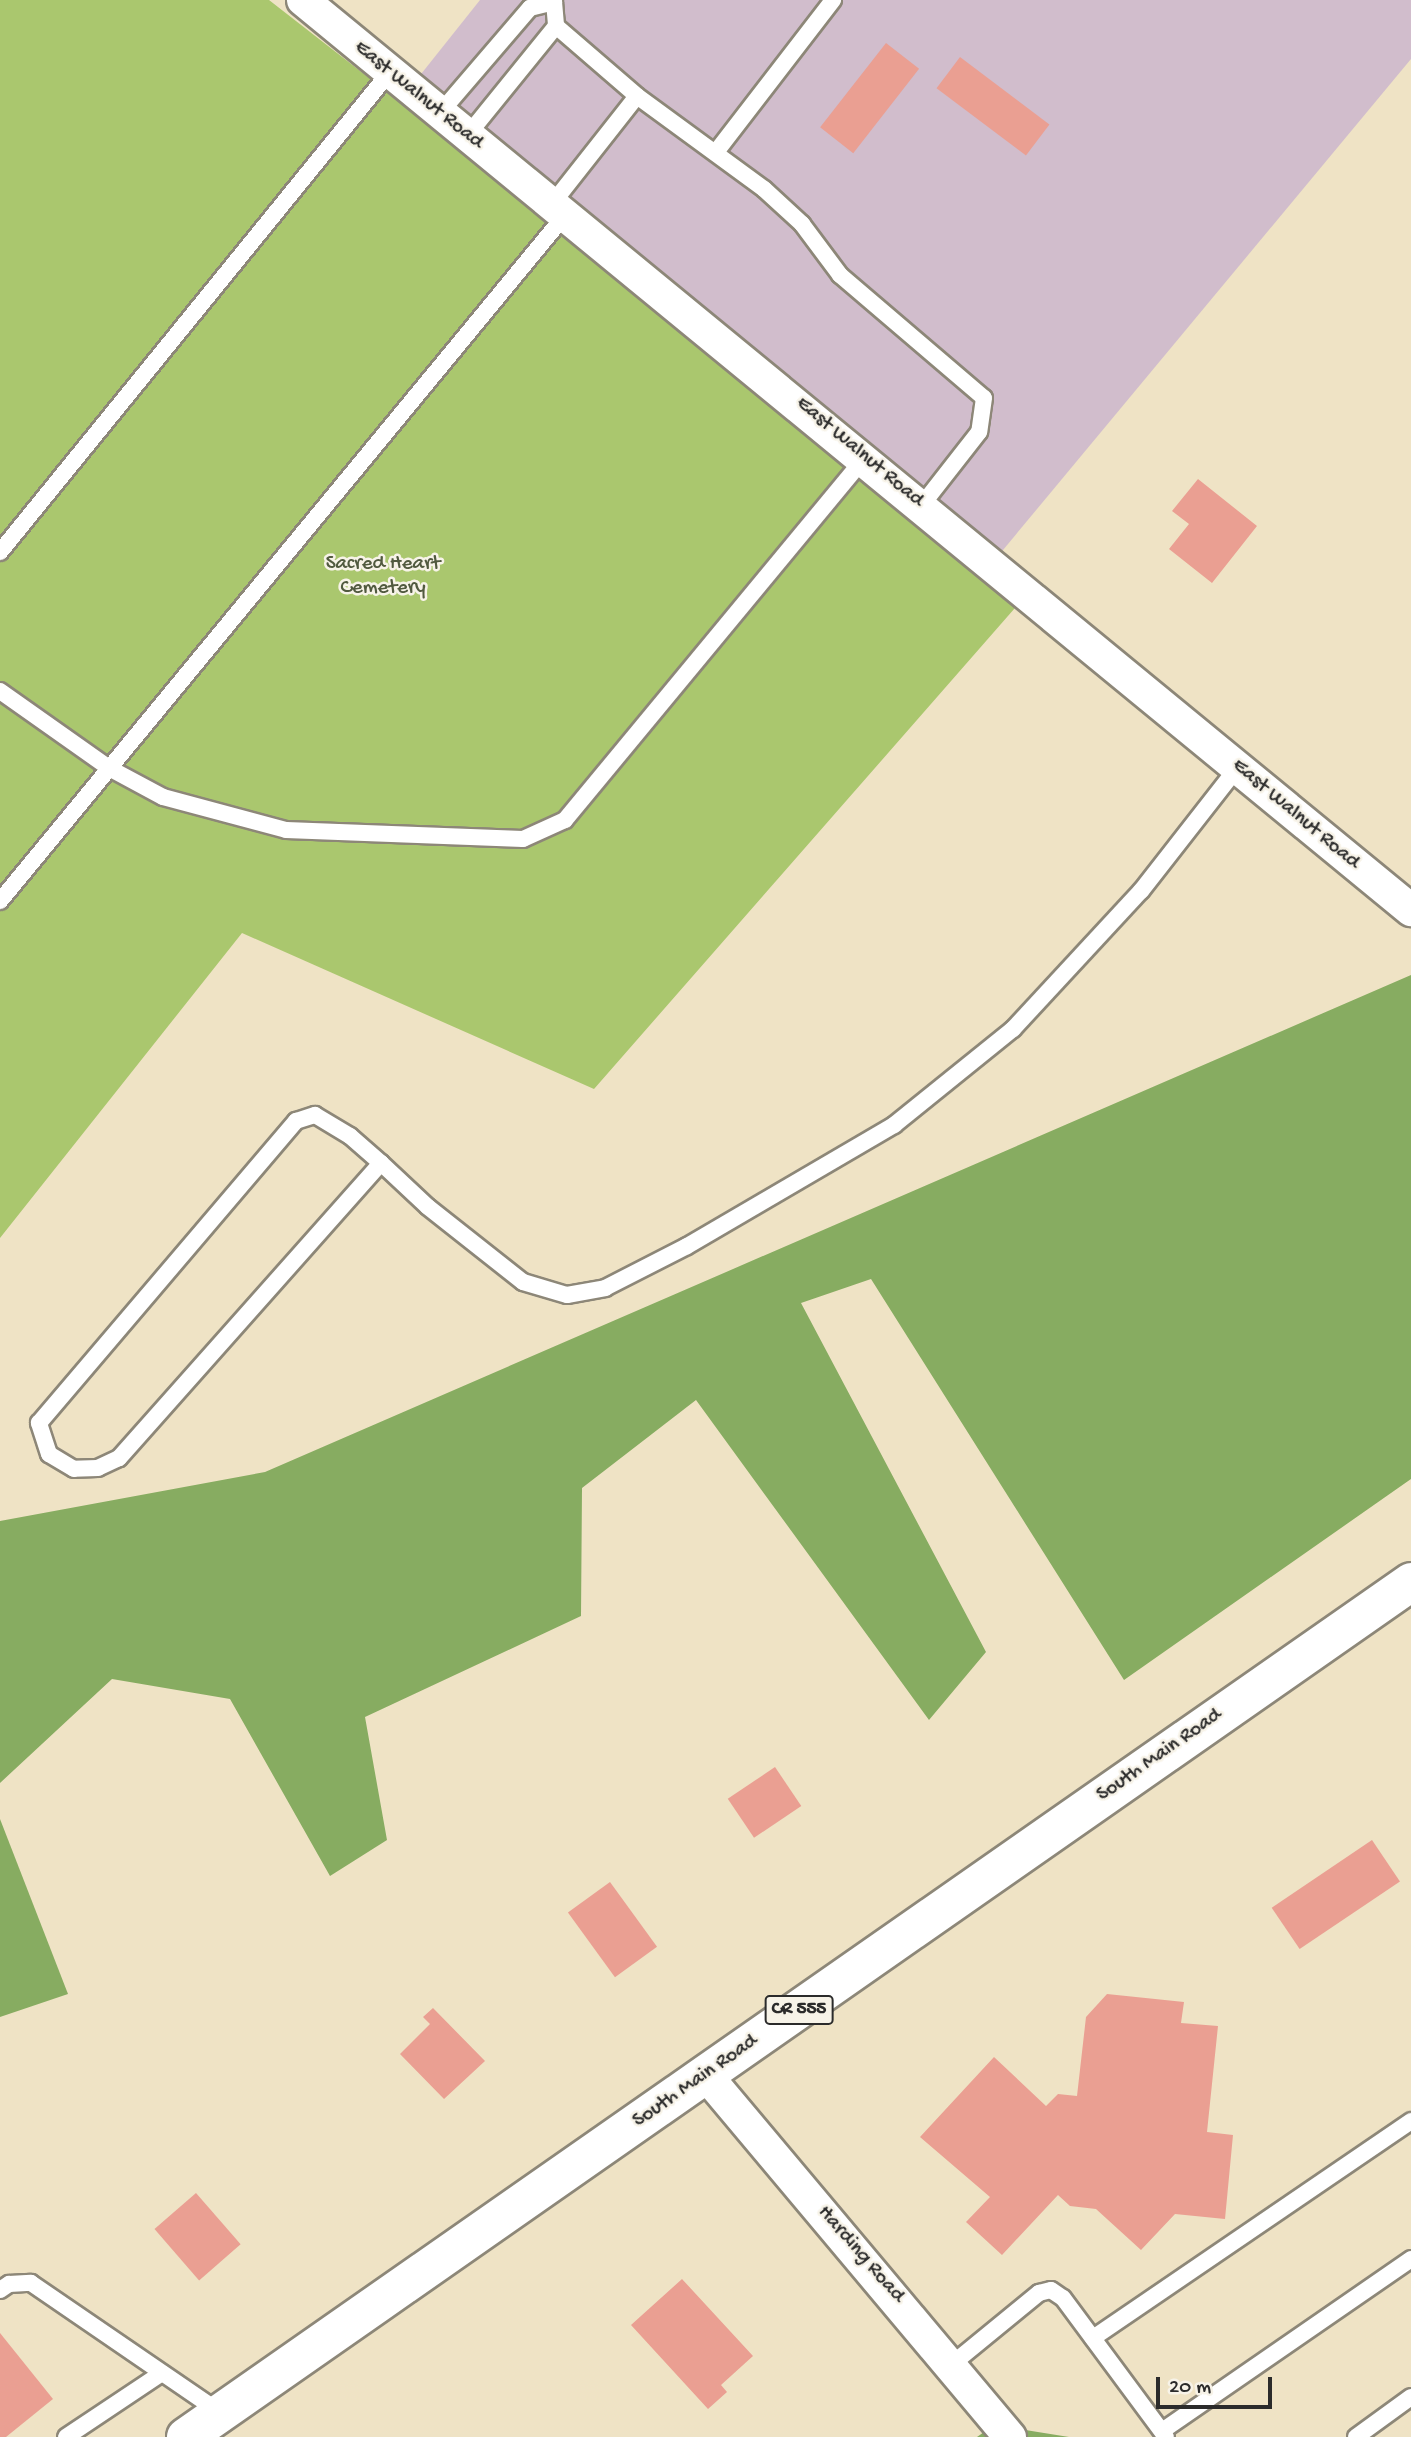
<!DOCTYPE html>
<html>
<head>
<meta charset="utf-8">
<style>
	body { margin:0 }
	#map { position:relative; width:1411px; height:2437px; overflow:hidden; background:#efe3c5; font-family:"Gochi Hand",sans-serif }
	div>[style] { position:absolute }
	.industrial>* { inset:0; background:#d1bdcc }
	.green>* { inset:0; background:#aac76e }
	.forest>* { inset:0; background:#87ac61 }
	.building>* { inset:0; background:#ea9f92; transform-origin:0 0 }
	.roads { filter:drop-shadow(2px 0 #8d8778) drop-shadow(-2px 0 #8d8778) drop-shadow(0 2px #8d8778) drop-shadow(0 -2px #8d8778) }
	.lane>* { height:16px; margin:-8px; padding:0 8px; transform-origin:8px; border-radius:8px; background:#fff }
	.street>* { height:32px; margin:-16px; padding:0 16px; transform-origin:16px; border-radius:16px; background:#fff }
	.primary>* { height:38px; margin:-19px; padding:0 19px; transform-origin:19px; border-radius:19px; background:#fff }
	span { translate:-50% -50%; white-space:nowrap; text-align:center; line-height:1.15; -webkit-text-stroke:5px #f7f3e8; paint-order:stroke }
	.shield-label span { padding:2px 5px; background:#f7f3e8; border:2px solid; border-radius:5px; -webkit-text-stroke-width:0 }
	.shield-label { font-size:19px; color:#2b2b2b; font-weight:700 }
	.street-label { font-size:21px; color:#2b2b2b }
	.park-label { font-size:21px; color:#515a3f }
	.scale { position:absolute; left:1156px; top:2377px; width:116px; height:32px; box-sizing:border-box; border:4px solid #2b2b2b; border-top:0; padding-left:9px; font-size:21px; line-height:24px; white-space:nowrap; color:#2b2b2b; -webkit-text-stroke:5px #f7f3e8; paint-order:stroke }
</style>
</head>
<body>
<div id="map">
	<div class="industrial">
		<div style="clip-path:polygon(480px 0,1411px 0,1411px 59px,993px 562px,398px 103px)"></div>
	</div>
	<div class="green">
		<div style="clip-path:polygon(0 0,269px 0,1029px 592px,594px 1089px,242px 933px,0 1238px)"></div>
	</div>
	<div class="forest">
		<div style="clip-path:polygon(1411px 975px,1411px 1479px,1124px 1680px,871px 1279px,801px 1303px,986px 1652px,929px 1720px,696px 1400px,582px 1488px,581px 1616px,365px 1717px,387px 1840px,330px 1876px,230px 1699px,112px 1679px,0 1783px,0 1521px,265px 1472px)"></div>
		<div style="clip-path:polygon(0 1819px,68px 1994px,0 2017px)"></div>
		<div style="clip-path:polygon(994px 2425px,1069px 2437px,977px 2437px)"></div>
	</div>
	<div class="building">
		<div style="left:886px;top:43px;width:42px;height:107px;rotate:38deg"></div>
		<div style="left:960px;top:57px;width:112px;height:39px;rotate:37deg"></div>
		<div style="clip-path:polygon(1198px 479px,1257px 526px,1212px 583px,1169px 549px,1189px 524px,1172px 511px)"></div>
		<div style="left:775px;top:1767px;width:47px;height:57px;rotate:56deg"></div>
		<div style="left:1372px;top:1840px;width:50px;height:121px;rotate:56deg"></div>
		<div style="left:610px;top:1882px;width:80px;height:52px;rotate:54deg"></div>
		<div style="clip-path:polygon(1107px 1994px,1184px 2002px,1181px 2023px,1218px 2026px,1207px 2132px,1233px 2135px,1225px 2219px,1175px 2214px,1141px 2250px,1096px 2209px,1070px 2206px,1058px 2195px,1002px 2255px,966px 2222px,990px 2197px,920px 2137px,994px 2057px,1046px 2106px,1058px 2094px,1077px 2096px,1086px 2017px)"></div>
		<div style="clip-path:polygon(433px 2008px,485px 2061px,444px 2099px,400px 2054px,430px 2024px,423px 2017px)"></div>
		<div style="left:196px;top:2193px;width:68px;height:55px;rotate:49deg"></div>
		<div style="clip-path:polygon(682px 2279px,753px 2356px,721px 2385px,727px 2392px,708px 2409px,631px 2325px)"></div>
		<div style="clip-path:polygon(0 2333px,53px 2399px,6px 2437px,0 2437px)"></div>
	</div>
	<div class="roads">
		<div class="lane">
			<div style="left:556px;top:26px;width:107px;rotate:40.8deg"></div>
			<div style="left:439px;top:114px;width:140px;rotate:-49.4deg"></div>
			<div style="left:530px;top:8px;width:25px;rotate:-14deg"></div>
			<div style="left:554px;top:2px;width:24px;rotate:85deg"></div>
			<div style="left:556px;top:26px;width:141px;rotate:129deg"></div>
			<div style="left:716px;top:152px;width:192px;rotate:-52.4deg"></div>
			<div style="left:552px;top:204px;width:137px;rotate:-51.8deg"></div>
			<div style="left:637px;top:96px;width:157px;rotate:36.2deg"></div>
			<div style="left:764px;top:189px;width:52px;rotate:42.6deg"></div>
			<div style="left:802px;top:224px;width:64px;rotate:53.3deg"></div>
			<div style="left:840px;top:275px;width:189px;rotate:40.5deg"></div>
			<div style="left:984px;top:398px;width:34px;rotate:98deg"></div>
			<div style="left:979px;top:432px;width:93px;rotate:128deg"></div>
			<div style="left:0;top:552px;width:617px;rotate:-50.92deg"></div>
			<div style="left:0;top:691px;width:133px;rotate:35.2deg"></div>
			<div style="left:109px;top:768px;width:61px;rotate:28.2deg"></div>
			<div style="left:163px;top:797px;width:127px;rotate:15deg"></div>
			<div style="left:286px;top:830px;width:237px;rotate:2.2deg"></div>
			<div style="left:523px;top:839px;width:46px;rotate:-24.3deg"></div>
			<div style="left:565px;top:820px;width:470px;rotate:-50.4deg"></div>
			<div style="left:0;top:901px;width:889px;rotate:-50.52deg"></div>
			<div style="left:381px;top:1163px;width:395px;rotate:131.6deg"></div>
			<div style="left:119px;top:1458px;width:23px;rotate:155deg"></div>
			<div style="left:98px;top:1468px;width:24px;rotate:178deg"></div>
			<div style="left:74px;top:1469px;width:29px;rotate:-149deg"></div>
			<div style="left:49px;top:1454px;width:33px;rotate:-108deg"></div>
			<div style="left:39px;top:1423px;width:397px;rotate:-49.6deg"></div>
			<div style="left:296px;top:1121px;width:20px;rotate:-18deg"></div>
			<div style="left:315px;top:1115px;width:41px;rotate:31deg"></div>
			<div style="left:350px;top:1136px;width:41px;rotate:41.1deg"></div>
			<div style="left:381px;top:1163px;width:64px;rotate:43.1deg"></div>
			<div style="left:428px;top:1207px;width:121px;rotate:38.3deg"></div>
			<div style="left:523px;top:1282px;width:46px;rotate:16.5deg"></div>
			<div style="left:567px;top:1295px;width:39px;rotate:-10deg"></div>
			<div style="left:605px;top:1288px;width:92px;rotate:-27.1deg"></div>
			<div style="left:687px;top:1246px;width:240px;rotate:-30.3deg"></div>
			<div style="left:894px;top:1125px;width:153px;rotate:-38.9deg"></div>
			<div style="left:1013px;top:1029px;width:188px;rotate:-47.2deg"></div>
			<div style="left:1141px;top:891px;width:157px;rotate:-52deg"></div>
			<div style="left:0;top:2290px;width:11px;rotate:-34deg"></div>
			<div style="left:9px;top:2284px;width:22px;rotate:-3deg"></div>
			<div style="left:31px;top:2283px;width:230px;rotate:34.4deg"></div>
			<div style="left:1093px;top:2338px;width:385px;rotate:-34.3deg"></div>
			<div style="left:951px;top:2365px;width:114px;rotate:-39.3deg"></div>
			<div style="left:1039px;top:2293px;width:12px;rotate:-14deg"></div>
			<div style="left:1051px;top:2290px;width:14px;rotate:34deg"></div>
			<div style="left:1063px;top:2298px;width:173px;rotate:53.5deg"></div>
			<div style="left:1162px;top:2431px;width:303px;rotate:-34.6deg"></div>
			<div style="left:66px;top:2437px;width:115px;rotate:-33.7deg"></div>
			<div style="left:1356px;top:2437px;width:68px;rotate:-36deg"></div>
		</div>
		<div class="street">
			<div style="left:303px;top:0;width:1434px;rotate:39.4deg"></div>
			<div style="left:706px;top:2075px;width:473px;rotate:50deg"></div>
		</div>
		<div class="primary">
			<div style="left:186px;top:2437px;width:1494px;rotate:-34.91deg"></div>
		</div>
	</div>
	<div class="shield-label">
		<span style="left:799px;top:2010px">CR 555</span>
	</div>
	<div class="street-label">
		<span style="left:418px;top:96px;rotate:39deg">East Walnut Road</span>
		<span style="left:859px;top:453px;rotate:40deg">East Walnut Road</span>
		<span style="left:1295px;top:815px;rotate:40deg">East Walnut Road</span>
		<span style="left:1160px;top:1756px;rotate:-35deg">South Main Road</span>
		<span style="left:696px;top:2082px;rotate:-35deg">South Main Road</span>
		<span style="left:860px;top:2255px;rotate:49deg">Harding Road</span>
	</div>
	<div class="park-label">
		<span style="left:383px;top:577px">Sacred Heart<br>Cemetery</span>
	</div>
	<div class="scale">20 m</div>
</div>
</body>
</html>
